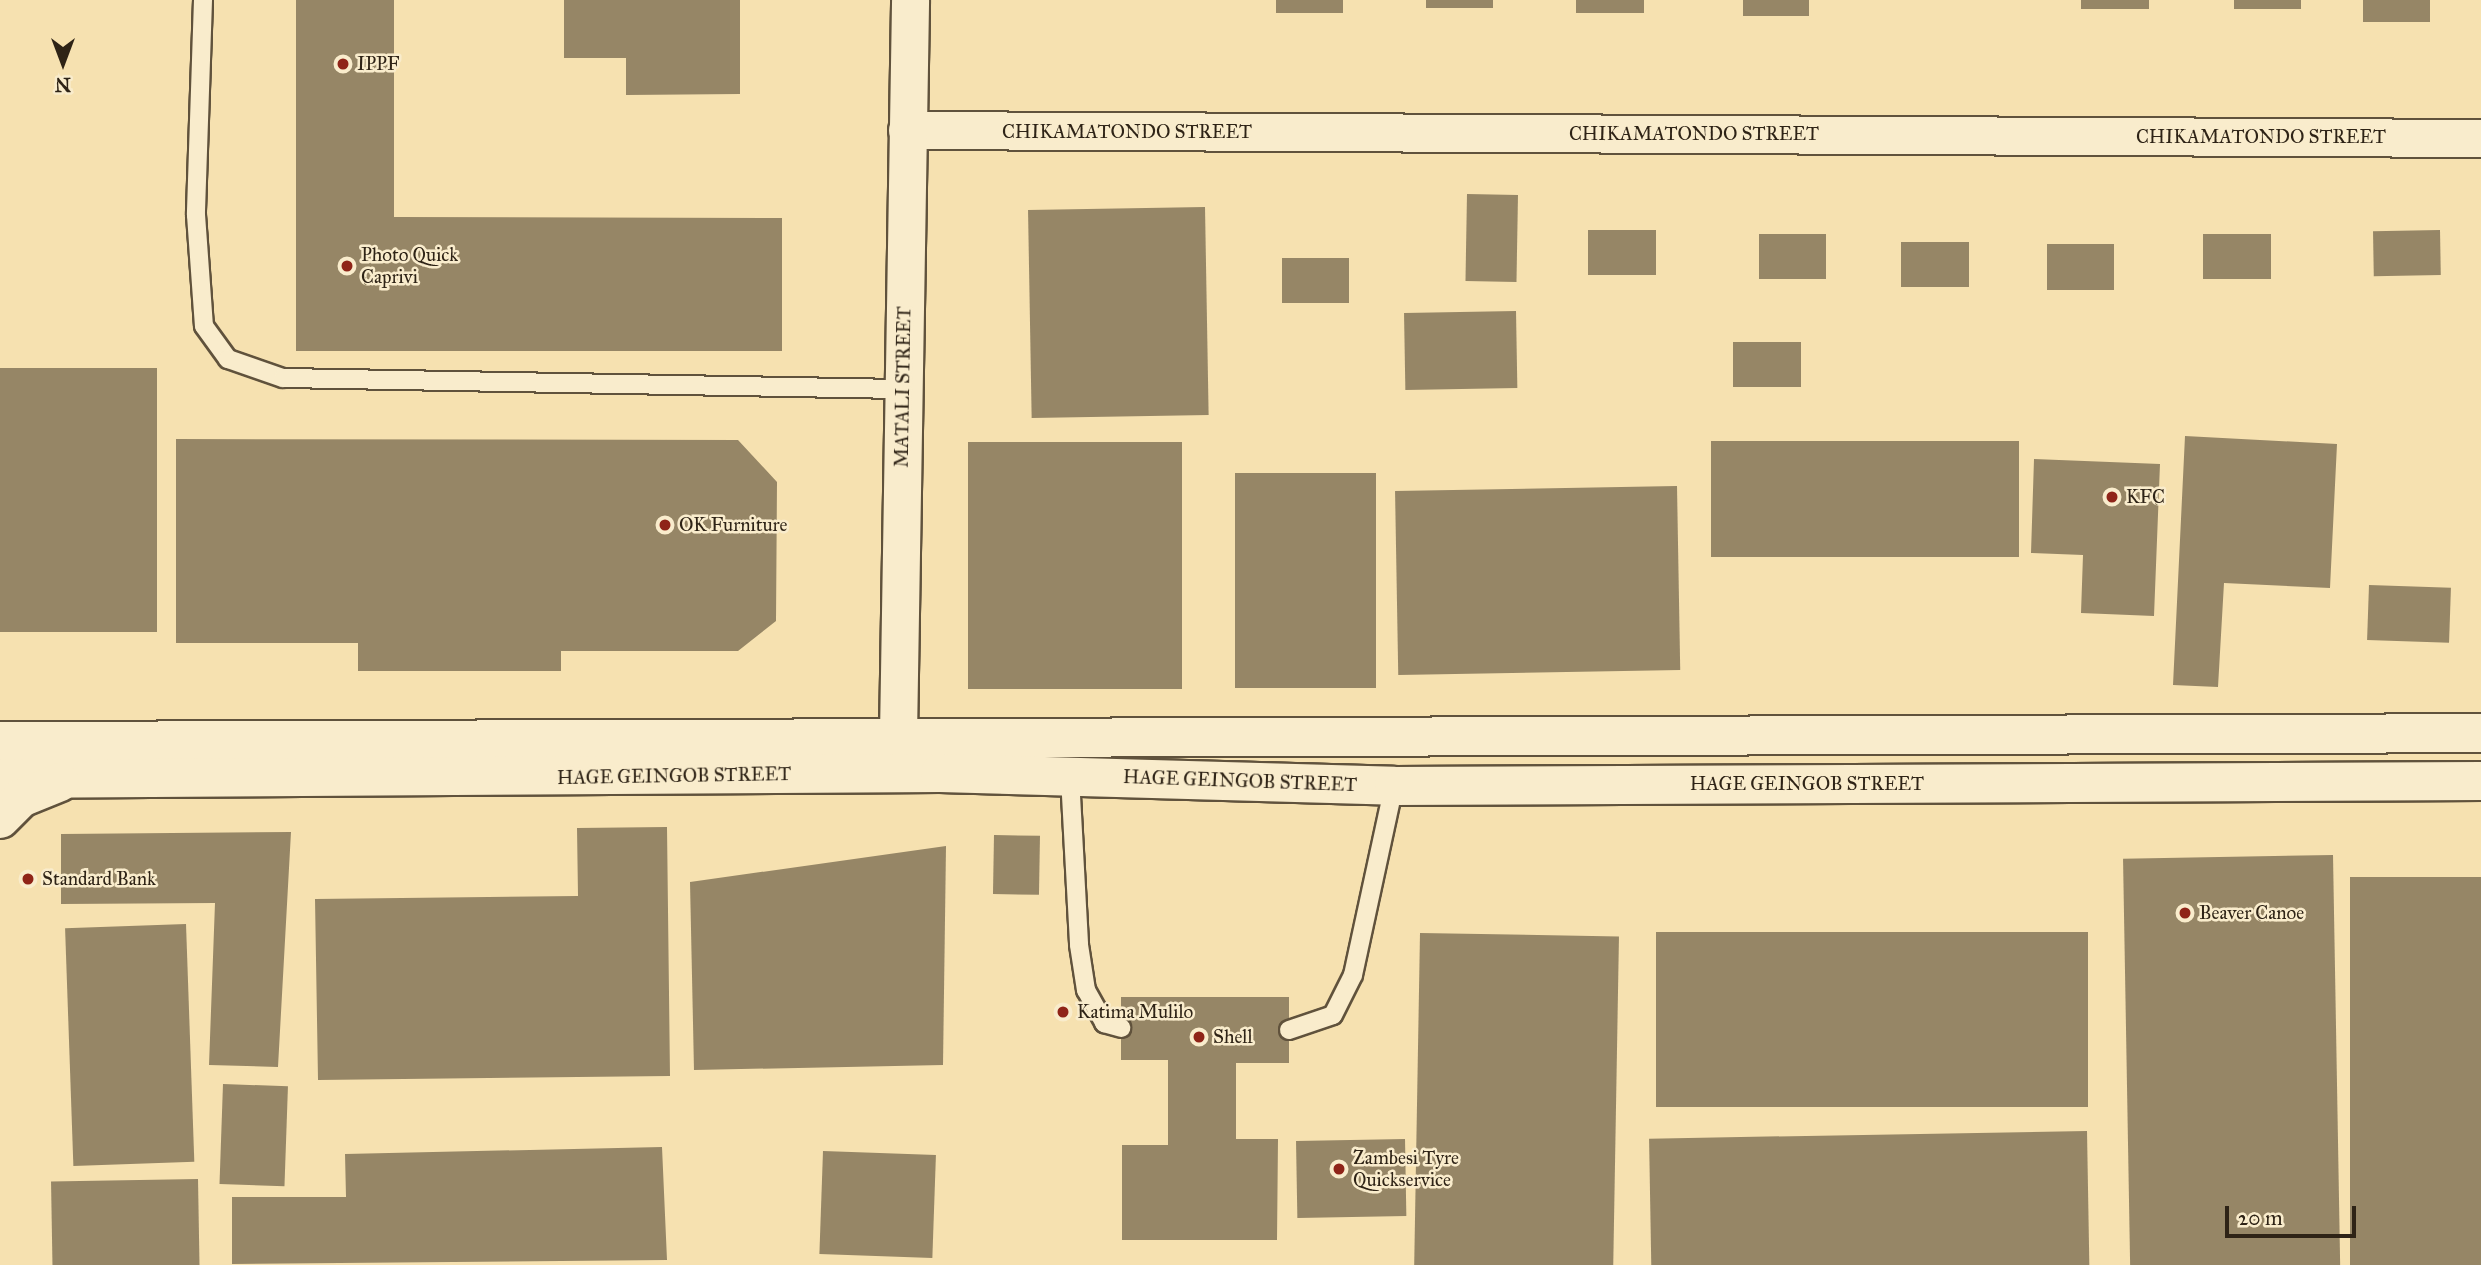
<!DOCTYPE html>
<html>
<head>
<meta charset="utf-8">
<style>
	body { margin:0 }
	#map { position:relative; width:2481px; height:1265px; overflow:hidden; background:#f6e1b0; font-family:"IM FELL Great Primer",serif }
	div>[style] { position:absolute }
	.building>* { inset:0; background:#968666; transform-origin:0 0 }
	.roads { filter:drop-shadow(2px 0 #60523c) drop-shadow(-2px 0 #60523c) drop-shadow(0 2px #60523c) drop-shadow(0 -2px #60523c) }
	.service>* { height:18px; margin:-9px; padding:0 9px; transform-origin:9px; border-radius:9px; background:#f9eccc }
	.minor>* { height:37px; margin:-18.5px; padding:0 18.5px; transform-origin:18.5px; border-radius:18.5px; background:#f9eccc }
	.tertiary>* { height:38px; margin:-19px; padding:0 19px; transform-origin:19px; border-radius:19px; background:#f9eccc }
	.dots>* { width:19px; height:19px; translate:-50% -50%; box-sizing:border-box; border:4px solid #f9eccc; border-radius:50% }
	span { translate:-50% -50%; white-space:nowrap; text-align:center; line-height:1.15; -webkit-text-stroke:5px #f9eccc; paint-order:stroke }
	.poi-label { font-size:19px; color:#2e2316 }
	.left { translate:0 -50%; text-align:left }
	.street-label { font-size:19px; color:#2e2316 }
	.north { position:absolute; left:28px; top:28px; width:70px; height:70px; -webkit-text-stroke:5px #f9eccc; paint-order:stroke; rotate:180deg; font-size:19px; font-weight:700; line-height:28px; text-align:center; color:#2e2316 }
	.north::after { content:''; display:block; margin:auto; width:24px; height:32px; background:#2e2316; clip-path:polygon(50% 0,100% 100%,50% 72%,0 100%) }
	.scale { position:absolute; left:2225px; top:1206px; width:131px; height:32px; box-sizing:border-box; border:4px solid #2e2316; border-top:0; padding-left:9px; font-size:21px; line-height:24px; white-space:nowrap; color:#2e2316; -webkit-text-stroke:5px #f9eccc; paint-order:stroke }
</style>
</head>
<body>
<div id="map">
	<div class="building">
		<div style="clip-path:polygon(296px 0,394px 0,394px 217px,782px 218px,782px 351px,296px 351px)"></div>
		<div style="clip-path:polygon(564px 0,740px 0,740px 94px,626px 95px,626px 58px,564px 58px)"></div>
		<div style="left:1276px;top:0;width:67px;height:13px"></div>
		<div style="left:1426px;top:0;width:67px;height:8px"></div>
		<div style="left:1576px;top:0;width:68px;height:13px"></div>
		<div style="left:1743px;top:0;width:66px;height:16px"></div>
		<div style="left:2081px;top:0;width:68px;height:9px"></div>
		<div style="left:2234px;top:0;width:67px;height:9px"></div>
		<div style="left:2363px;top:0;width:67px;height:22px"></div>
		<div style="left:1467px;top:194px;width:51px;height:87px;rotate:1deg"></div>
		<div style="left:1205px;top:207px;width:208px;height:177px;rotate:89deg"></div>
		<div style="left:1656px;top:230px;width:45px;height:68px;rotate:90deg"></div>
		<div style="left:2440px;top:230px;width:45px;height:67px;rotate:89deg"></div>
		<div style="left:1759px;top:234px;width:67px;height:45px"></div>
		<div style="left:2203px;top:234px;width:68px;height:45px"></div>
		<div style="left:1969px;top:242px;width:45px;height:68px;rotate:90deg"></div>
		<div style="left:2047px;top:244px;width:67px;height:46px"></div>
		<div style="left:1282px;top:258px;width:67px;height:45px"></div>
		<div style="left:1516px;top:311px;width:77px;height:112px;rotate:89deg"></div>
		<div style="left:1801px;top:342px;width:45px;height:68px;rotate:90deg"></div>
		<div style="left:0;top:368px;width:157px;height:264px"></div>
		<div style="clip-path:polygon(2185px 436px,2337px 444px,2330px 588px,2224px 583px,2218px 687px,2173px 685px)"></div>
		<div style="clip-path:polygon(176px 439px,738px 440px,777px 482px,776px 621px,738px 651px,561px 651px,561px 671px,358px 671px,358px 643px,176px 643px)"></div>
		<div style="left:1711px;top:441px;width:308px;height:116px"></div>
		<div style="left:1182px;top:442px;width:247px;height:214px;rotate:90deg"></div>
		<div style="clip-path:polygon(2034px 459px,2160px 464px,2154px 616px,2081px 613px,2083px 555px,2031px 553px)"></div>
		<div style="left:1235px;top:473px;width:141px;height:215px"></div>
		<div style="left:1677px;top:486px;width:184px;height:282px;rotate:89deg"></div>
		<div style="left:2369px;top:585px;width:82px;height:55px;rotate:2deg"></div>
		<div style="clip-path:polygon(667px 827px,670px 1076px,318px 1080px,315px 899px,578px 896px,577px 828px)"></div>
		<div style="clip-path:polygon(291px 832px,278px 1067px,209px 1065px,215px 903px,61px 904px,61px 834px)"></div>
		<div style="left:994px;top:835px;width:46px;height:59px;rotate:1deg"></div>
		<div style="clip-path:polygon(946px 846px,943px 1065px,694px 1070px,690px 882px)"></div>
		<div style="left:2333px;top:855px;width:410px;height:210px;rotate:89deg"></div>
		<div style="left:2481px;top:877px;width:388px;height:131px;rotate:90deg"></div>
		<div style="left:186px;top:924px;width:238px;height:121px;rotate:88deg"></div>
		<div style="left:1656px;top:932px;width:432px;height:175px"></div>
		<div style="left:1420px;top:933px;width:199px;height:332px;rotate:1deg"></div>
		<div style="clip-path:polygon(1121px 997px,1289px 997px,1289px 1063px,1236px 1063px,1236px 1139px,1278px 1139px,1277px 1240px,1122px 1240px,1122px 1145px,1168px 1145px,1168px 1060px,1121px 1060px)"></div>
		<div style="left:223px;top:1084px;width:65px;height:100px;rotate:2deg"></div>
		<div style="left:2087px;top:1131px;width:134px;height:438px;rotate:89deg"></div>
		<div style="left:1405px;top:1139px;width:77px;height:109px;rotate:89deg"></div>
		<div style="clip-path:polygon(662px 1147px,667px 1260px,232px 1264px,232px 1197px,346px 1197px,345px 1154px)"></div>
		<div style="left:823px;top:1151px;width:113px;height:103px;rotate:2deg"></div>
		<div style="left:198px;top:1179px;width:86px;height:147px;rotate:89deg"></div>
	</div>
	<div class="roads">
		<div class="service">
			<div style="left:203px;top:0;width:215px;rotate:91.9deg"></div>
			<div style="left:196px;top:215px;width:111px;rotate:85.9deg"></div>
			<div style="left:204px;top:326px;width:41px;rotate:54deg"></div>
			<div style="left:228px;top:359px;width:58px;rotate:19.1deg"></div>
			<div style="left:283px;top:378px;width:620px;rotate:1.02deg"></div>
			<div style="left:1070px;top:777px;width:168px;rotate:86.9deg"></div>
			<div style="left:1079px;top:945px;width:46px;rotate:81.2deg"></div>
			<div style="left:1086px;top:990px;width:38px;rotate:61deg"></div>
			<div style="left:1104px;top:1023px;width:18px;rotate:16deg"></div>
			<div style="left:1289px;top:1030px;width:46px;rotate:-18.8deg"></div>
			<div style="left:1333px;top:1015px;width:45px;rotate:-63.4deg"></div>
			<div style="left:1353px;top:975px;width:193px;rotate:-77.8deg"></div>
		</div>
		<div class="minor">
			<div style="left:907px;top:130px;width:1574px;rotate:0.29deg"></div>
			<div style="left:904px;top:768px;width:34px;rotate:-100deg"></div>
			<div style="left:898px;top:735px;width:735px;rotate:-89.06deg"></div>
		</div>
		<div class="tertiary">
			<div style="left:0;top:741px;width:2481px;rotate:-0.18deg"></div>
			<div style="left:0;top:779px;width:940px;rotate:-0.37deg"></div>
			<div style="left:940px;top:773px;width:454px;rotate:1.6deg"></div>
			<div style="left:1394px;top:786px;width:1087px;rotate:-0.26deg"></div>
			<div style="left:0;top:819px;width:30px;rotate:-45deg"></div>
			<div style="left:21px;top:798px;width:42px;rotate:-22.3deg"></div>
		</div>
	</div>
	<div class="dots">
		<div style="left:343px;top:64px;background:#8f2418"></div>
		<div style="left:347px;top:266px;background:#8f2418"></div>
		<div style="left:2112px;top:497px;background:#8f2418"></div>
		<div style="left:665px;top:525px;background:#8f2418"></div>
		<div style="left:28px;top:879px;background:#8f2418"></div>
		<div style="left:2185px;top:913px;background:#8f2418"></div>
		<div style="left:1063px;top:1012px;background:#8f2418"></div>
		<div style="left:1199px;top:1037px;background:#8f2418"></div>
		<div style="left:1339px;top:1169px;background:#8f2418"></div>
	</div>
	<div class="poi-label">
		<span class="left" style="left:357px;top:64px">IPPF</span>
		<span class="left" style="left:361px;top:266px">Photo Quick<br>Caprivi</span>
		<span class="left" style="left:2126px;top:497px">KFC</span>
		<span class="left" style="left:679px;top:525px">OK Furniture</span>
		<span class="left" style="left:42px;top:879px">Standard Bank</span>
		<span class="left" style="left:2199px;top:913px">Beaver Canoe</span>
		<span class="left" style="left:1077px;top:1012px">Katima Mulilo</span>
		<span class="left" style="left:1213px;top:1037px">Shell</span>
		<span class="left" style="left:1353px;top:1169px">Zambesi Tyre<br>Quickservice</span>
	</div>
	<div class="street-label">
		<span style="left:1127px;top:132px">CHIKAMATONDO STREET</span>
		<span style="left:1694px;top:134px">CHIKAMATONDO STREET</span>
		<span style="left:2261px;top:137px">CHIKAMATONDO STREET</span>
		<span style="left:903px;top:387px;rotate:-89deg">MATALI STREET</span>
		<span style="left:674px;top:776px;rotate:-1deg">HAGE GEINGOB STREET</span>
		<span style="left:1240px;top:781px;rotate:2deg">HAGE GEINGOB STREET</span>
		<span style="left:1807px;top:784px">HAGE GEINGOB STREET</span>
	</div>
	<div class="north">N</div>
	<div class="scale">20 m</div>
</div>
</body>
</html>
